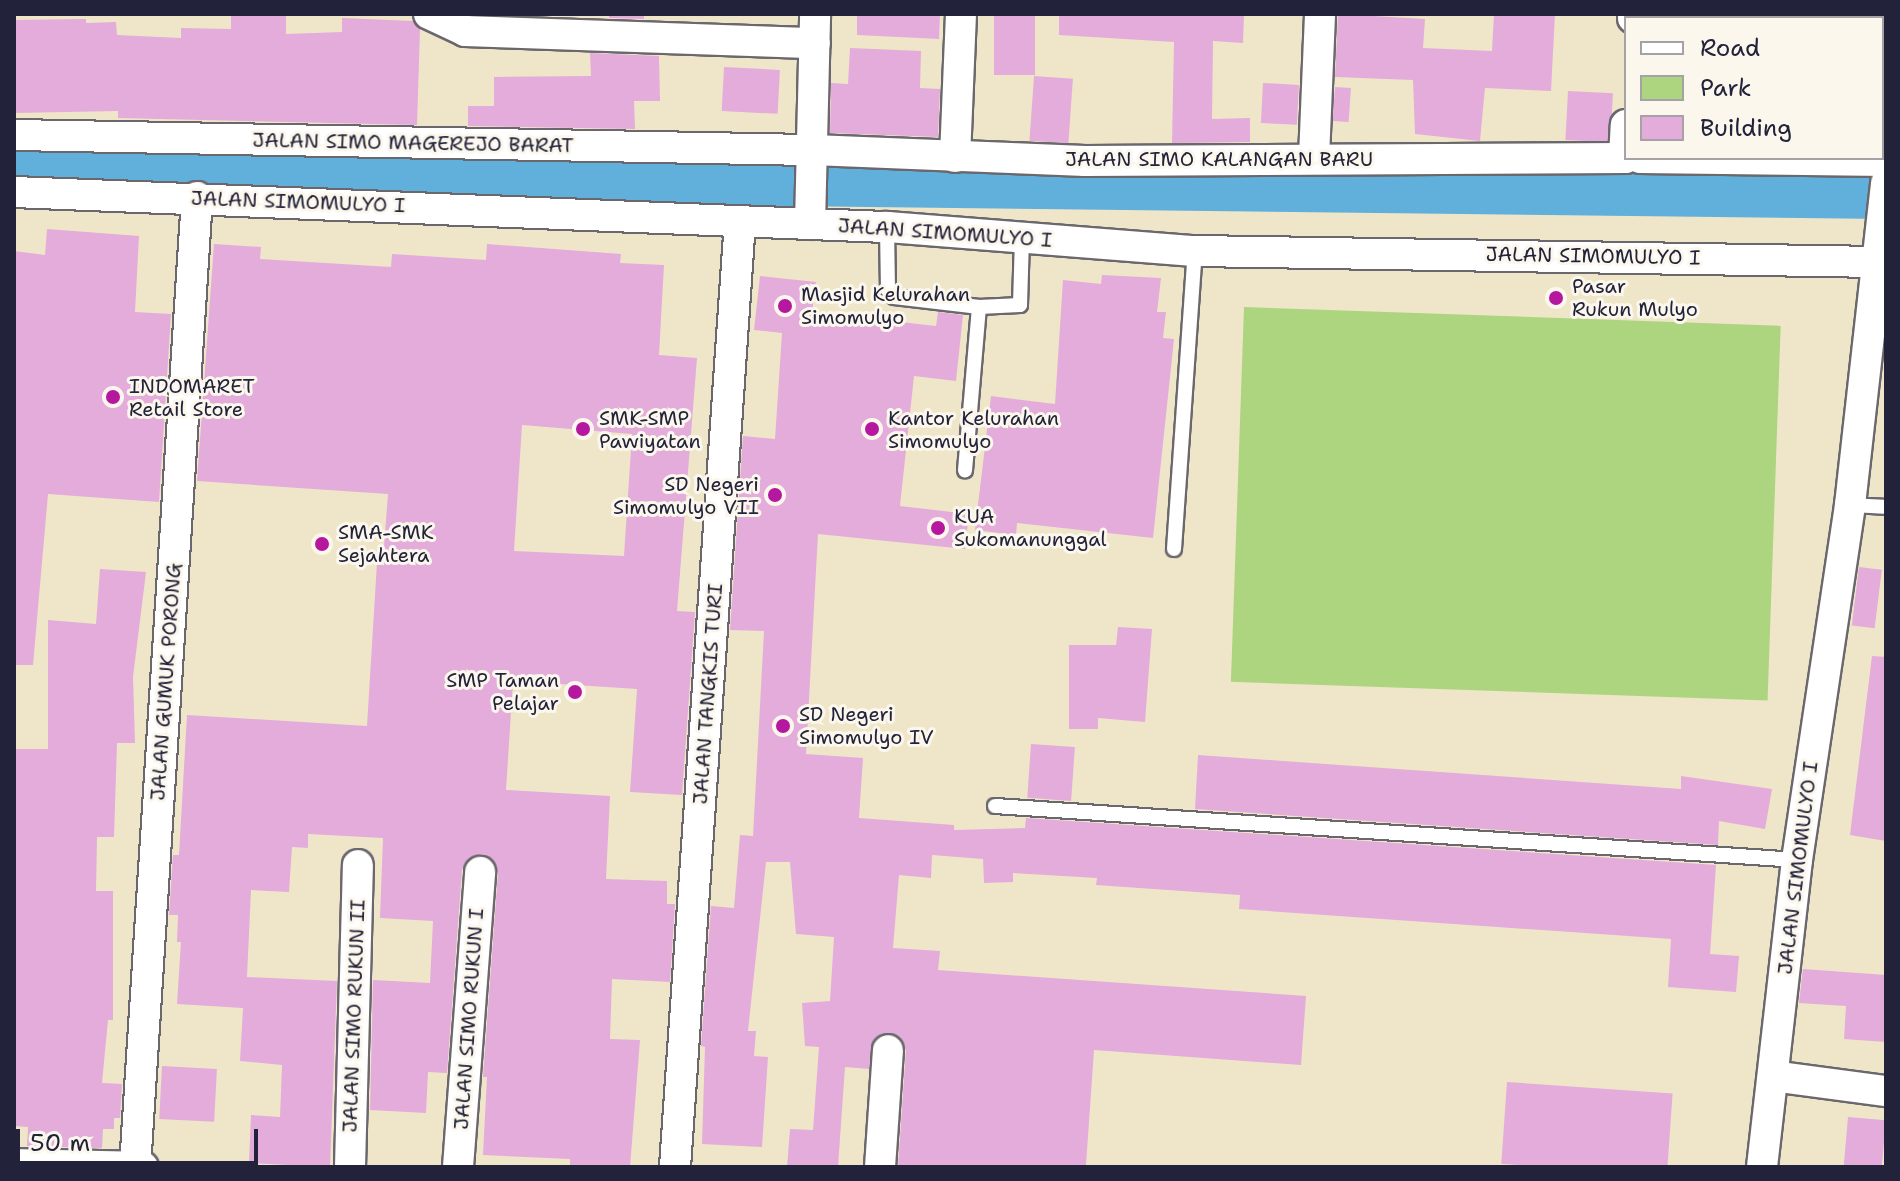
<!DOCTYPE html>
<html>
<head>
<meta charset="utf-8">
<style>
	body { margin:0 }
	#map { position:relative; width:1900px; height:1181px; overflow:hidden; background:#efe6c9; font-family:"Shantell Sans",sans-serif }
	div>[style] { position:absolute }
	.green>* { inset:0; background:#add57f; transform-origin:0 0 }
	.river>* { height:58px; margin:-29px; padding:0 29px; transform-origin:29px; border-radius:29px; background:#60b0db }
	.building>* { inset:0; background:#e3acdb; transform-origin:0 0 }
	.roads { filter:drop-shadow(2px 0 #6a676d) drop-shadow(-2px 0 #6a676d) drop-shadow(0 2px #6a676d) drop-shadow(0 -2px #6a676d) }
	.service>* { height:14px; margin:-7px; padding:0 7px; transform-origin:7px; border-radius:7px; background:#fff }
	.minor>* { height:30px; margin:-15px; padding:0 15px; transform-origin:15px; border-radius:15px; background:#fff }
	.dots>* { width:22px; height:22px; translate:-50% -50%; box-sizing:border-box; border:4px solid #fbf7ec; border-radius:50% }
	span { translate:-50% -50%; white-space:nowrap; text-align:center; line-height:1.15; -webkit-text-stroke:6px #fbf7ec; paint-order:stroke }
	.street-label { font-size:20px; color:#22223b }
	.poi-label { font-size:20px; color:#22223b }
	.left { translate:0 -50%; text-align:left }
	.right { translate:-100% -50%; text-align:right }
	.frame { position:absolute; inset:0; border:16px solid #22223b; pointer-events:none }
	.legend { position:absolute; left:1624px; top:16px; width:260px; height:144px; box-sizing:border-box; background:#fbf7ec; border:2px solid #a4a2a5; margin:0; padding:10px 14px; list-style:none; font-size:24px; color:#22223b }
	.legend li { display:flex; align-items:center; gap:16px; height:40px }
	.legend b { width:40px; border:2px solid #a4a2a5 }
	.scale { position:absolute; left:16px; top:1129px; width:242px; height:36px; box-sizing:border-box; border:4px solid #22223b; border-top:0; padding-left:10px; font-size:24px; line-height:28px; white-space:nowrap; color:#22223b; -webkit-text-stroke:6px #fbf7ec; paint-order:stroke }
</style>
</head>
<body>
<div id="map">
	<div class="green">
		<div style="left:1244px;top:307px;width:537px;height:375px;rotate:2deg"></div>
	</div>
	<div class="river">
		<div style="left:14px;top:155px;width:438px;rotate:2.4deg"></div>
		<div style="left:452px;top:173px;width:1434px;rotate:0.68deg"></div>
	</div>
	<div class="building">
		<div style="clip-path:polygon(286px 14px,286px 34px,342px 32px,342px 18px,413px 21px,420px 29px,417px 125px,118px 118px,118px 111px,14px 113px,14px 20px,86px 19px,86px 23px,116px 22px,117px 35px,181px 38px,181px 28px,231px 29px,231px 16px)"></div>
		<div style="clip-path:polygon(609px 14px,644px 14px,644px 19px,609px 18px)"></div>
		<div style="clip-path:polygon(857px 14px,940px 14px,939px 39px,857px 35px)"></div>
		<div style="left:994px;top:14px;width:41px;height:61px"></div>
		<div style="clip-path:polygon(1059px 14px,1244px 14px,1243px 43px,1213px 41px,1212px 119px,1250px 118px,1250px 142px,1172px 143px,1174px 42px,1059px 35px)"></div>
		<div style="clip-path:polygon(1338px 14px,1425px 19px,1423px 48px,1492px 51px,1494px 14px,1555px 14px,1551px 91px,1485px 88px,1480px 141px,1415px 134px,1413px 80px,1335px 77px)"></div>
		<div style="clip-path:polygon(850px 48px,921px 51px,920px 88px,940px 89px,938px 137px,830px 133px,831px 83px,848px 84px)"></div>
		<div style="clip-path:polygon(590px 53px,659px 56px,660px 101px,634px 101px,635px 129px,468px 126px,468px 106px,494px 106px,494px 77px,591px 76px)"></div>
		<div style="left:724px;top:67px;width:56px;height:44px;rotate:3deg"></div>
		<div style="left:1034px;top:76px;width:39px;height:65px;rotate:4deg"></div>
		<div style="left:1263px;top:83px;width:36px;height:40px;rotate:3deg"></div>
		<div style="left:1335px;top:87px;width:16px;height:34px;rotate:4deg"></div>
		<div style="left:1568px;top:91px;width:45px;height:49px;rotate:3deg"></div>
		<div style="clip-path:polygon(47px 229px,139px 236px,135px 312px,171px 314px,159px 502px,48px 494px,33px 665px,14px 665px,14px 251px,45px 255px)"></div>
		<div style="clip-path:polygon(evenodd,214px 244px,261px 247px,260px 259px,391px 267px,392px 254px,486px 260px,487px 244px,621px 254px,620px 263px,664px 265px,659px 355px,697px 358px,677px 611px,695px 612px,682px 795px,630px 792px,637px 689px,513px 681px,506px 790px,610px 796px,606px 879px,667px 881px,667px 904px,675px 904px,670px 982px,612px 979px,610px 1039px,640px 1040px,630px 1167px,570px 1167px,570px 1159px,483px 1155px,487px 1077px,483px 1077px,498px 873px,489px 857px,473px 856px,462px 870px,447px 1073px,428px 1072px,426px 1113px,370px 1110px,373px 980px,430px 983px,433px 921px,380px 918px,383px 838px,308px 834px,308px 848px,292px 847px,289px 892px,251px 890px,247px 977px,337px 981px,330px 1167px,249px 1163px,251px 1115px,280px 1117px,282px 1065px,240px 1061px,243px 1008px,177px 1004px,181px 942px,177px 942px,178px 915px,169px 915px,173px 855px,179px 855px,187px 715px,367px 726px,378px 546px,384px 547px,388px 494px,197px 481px,214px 244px,522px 425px,632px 434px,624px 556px,514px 551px,522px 425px)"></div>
		<div style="clip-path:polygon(1102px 275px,1161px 278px,1157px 312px,1166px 312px,1163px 338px,1174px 339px,1153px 538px,1017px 523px,1016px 535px,975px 530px,991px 396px,1055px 404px,1063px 280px,1101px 284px)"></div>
		<div style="clip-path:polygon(760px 276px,816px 282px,812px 312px,936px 326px,938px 312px,963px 315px,956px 381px,914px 376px,900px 506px,969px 514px,965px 549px,818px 534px,806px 754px,863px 758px,859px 818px,954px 825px,954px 830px,1025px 828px,1026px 818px,1716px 865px,1710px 954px,1739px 956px,1736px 992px,1668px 987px,1671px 939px,1239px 909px,1240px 895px,1096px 885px,1097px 878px,1013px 873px,1013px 882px,984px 883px,983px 859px,932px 855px,931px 878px,899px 875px,893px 948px,940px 951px,938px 970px,1306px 996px,1301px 1065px,1094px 1050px,1086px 1165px,898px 1167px,906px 1050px,899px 1036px,881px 1034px,873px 1041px,869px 1069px,845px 1067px,838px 1167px,787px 1167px,790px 1129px,813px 1130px,819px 1047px,805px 1046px,802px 1003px,830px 1001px,834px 937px,796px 934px,790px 862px,766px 862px,748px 1031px,756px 1031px,754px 1056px,768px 1057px,762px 1147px,702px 1144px,705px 1047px,701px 1046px,711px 906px,734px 908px,740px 835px,753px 836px,764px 631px,730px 630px,743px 436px,775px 439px,782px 333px,754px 330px)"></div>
		<div style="left:1859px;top:567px;width:23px;height:59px;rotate:7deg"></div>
		<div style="clip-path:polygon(100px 569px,146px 572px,133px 677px,135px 743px,117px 743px,114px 837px,97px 837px,96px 891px,113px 891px,113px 1020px,108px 1020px,102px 1083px,122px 1084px,120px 1118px,114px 1118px,114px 1129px,103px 1129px,102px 1148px,27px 1146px,28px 1127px,14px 1126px,14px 749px,48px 749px,48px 620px,96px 624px)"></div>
		<div style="clip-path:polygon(1118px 627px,1152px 629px,1145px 722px,1098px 718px,1098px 729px,1069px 729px,1069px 645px,1116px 645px)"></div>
		<div style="clip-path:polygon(1872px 656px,1886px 657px,1886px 841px,1850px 835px)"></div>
		<div style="left:1031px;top:744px;width:44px;height:54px;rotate:4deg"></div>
		<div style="clip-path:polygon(1198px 755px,1681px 789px,1681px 776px,1772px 789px,1765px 829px,1719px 821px,1718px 845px,1195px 809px)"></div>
		<div style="clip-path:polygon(1803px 969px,1886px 975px,1886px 1042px,1844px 1039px,1846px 1006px,1799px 1003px)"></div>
		<div style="left:162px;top:1066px;width:55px;height:53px;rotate:3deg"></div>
		<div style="left:1507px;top:1082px;width:166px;height:82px;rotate:4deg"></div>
		<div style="left:1848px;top:1117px;width:38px;height:50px;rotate:5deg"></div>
	</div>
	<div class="roads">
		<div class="service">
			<div style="left:887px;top:227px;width:63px;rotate:89.1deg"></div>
			<div style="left:888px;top:290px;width:9px;rotate:49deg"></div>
			<div style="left:894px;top:297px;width:86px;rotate:6.7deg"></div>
			<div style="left:979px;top:307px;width:164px;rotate:94.9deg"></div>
			<div style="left:979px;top:307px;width:41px;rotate:-2.8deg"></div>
			<div style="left:1020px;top:305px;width:67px;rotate:-88.3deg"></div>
			<div style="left:1850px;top:505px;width:36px;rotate:3deg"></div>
			<div style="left:1174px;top:549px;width:299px;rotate:-86deg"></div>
			<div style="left:995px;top:806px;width:804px;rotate:3.85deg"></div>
		</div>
		<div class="minor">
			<div style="left:429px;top:14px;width:40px;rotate:25deg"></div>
			<div style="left:465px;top:31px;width:350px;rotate:2deg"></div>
			<div style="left:1633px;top:18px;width:4px;rotate:-90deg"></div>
			<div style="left:14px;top:135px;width:799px;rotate:1.08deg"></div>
			<div style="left:813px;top:150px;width:272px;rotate:2.3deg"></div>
			<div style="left:1085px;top:161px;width:541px;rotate:-0.32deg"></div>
			<div style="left:955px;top:157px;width:143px;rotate:-87.6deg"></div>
			<div style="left:1314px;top:158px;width:144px;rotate:-87.6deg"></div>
			<div style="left:1624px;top:158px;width:33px;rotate:-87deg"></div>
			<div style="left:1640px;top:158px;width:246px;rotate:0.7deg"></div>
			<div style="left:14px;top:192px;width:874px;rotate:2.3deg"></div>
			<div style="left:887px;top:227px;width:309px;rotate:4.5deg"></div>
			<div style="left:1195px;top:251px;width:682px;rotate:0.92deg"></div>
			<div style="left:810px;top:224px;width:210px;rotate:-88.6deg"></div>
			<div style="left:1773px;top:1076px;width:114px;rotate:7.6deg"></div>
			<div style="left:14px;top:1164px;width:129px;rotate:1.3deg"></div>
			<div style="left:135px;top:1167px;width:972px;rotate:-86.34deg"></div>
			<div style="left:350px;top:1167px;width:302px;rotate:-88.5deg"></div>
			<div style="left:458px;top:1167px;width:296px;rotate:-85.7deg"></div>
			<div style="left:675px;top:1167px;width:948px;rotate:-86.07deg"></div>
			<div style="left:880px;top:1167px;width:117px;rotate:-86.1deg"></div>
			<div style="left:1762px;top:1167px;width:309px;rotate:-83.5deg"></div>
			<div style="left:1797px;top:860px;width:359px;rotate:-81.5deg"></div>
			<div style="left:1850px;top:505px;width:324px;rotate:-83.6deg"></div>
		</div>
	</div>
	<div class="dots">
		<div style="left:1556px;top:298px;background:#b5179e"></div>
		<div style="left:785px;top:306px;background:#b5179e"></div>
		<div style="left:113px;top:397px;background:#b5179e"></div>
		<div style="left:583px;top:429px;background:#b5179e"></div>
		<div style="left:872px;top:429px;background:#b5179e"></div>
		<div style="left:775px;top:495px;background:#b5179e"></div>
		<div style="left:938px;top:528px;background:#b5179e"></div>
		<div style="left:322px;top:544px;background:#b5179e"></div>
		<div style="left:575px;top:692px;background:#b5179e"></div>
		<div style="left:783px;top:726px;background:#b5179e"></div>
	</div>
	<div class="street-label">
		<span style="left:413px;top:143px;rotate:1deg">JALAN SIMO MAGEREJO BARAT</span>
		<span style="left:1219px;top:159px">JALAN SIMO KALANGAN BARU</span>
		<span style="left:298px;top:202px;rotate:2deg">JALAN SIMOMULYO I</span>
		<span style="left:945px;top:233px;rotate:4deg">JALAN SIMOMULYO I</span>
		<span style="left:1593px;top:256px;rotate:1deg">JALAN SIMOMULYO I</span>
		<span style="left:166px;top:682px;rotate:-86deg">JALAN GUMUK PORONG</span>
		<span style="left:708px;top:694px;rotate:-86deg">JALAN TANGKIS TURI</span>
		<span style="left:1798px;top:868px;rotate:-83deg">JALAN SIMOMULYO I</span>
		<span style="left:354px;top:1016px;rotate:-88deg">JALAN SIMO RUKUN II</span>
		<span style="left:469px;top:1019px;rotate:-86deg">JALAN SIMO RUKUN I</span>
	</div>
	<div class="poi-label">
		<span class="left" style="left:1572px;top:298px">Pasar<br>Rukun Mulyo</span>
		<span class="left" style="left:801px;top:306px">Masjid Kelurahan<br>Simomulyo</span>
		<span class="left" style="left:129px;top:398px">INDOMARET<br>Retail Store</span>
		<span class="left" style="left:599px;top:430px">SMK-SMP<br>Pawiyatan</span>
		<span class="left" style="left:888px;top:430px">Kantor Kelurahan<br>Simomulyo</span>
		<span class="right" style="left:759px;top:496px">SD Negeri<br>Simomulyo VII</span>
		<span class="left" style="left:954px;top:528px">KUA<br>Sukomanunggal</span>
		<span class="left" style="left:338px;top:544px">SMA-SMK<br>Sejahtera</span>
		<span class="right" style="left:559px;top:692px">SMP Taman<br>Pelajar</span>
		<span class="left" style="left:799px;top:726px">SD Negeri<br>Simomulyo IV</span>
	</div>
	<div class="frame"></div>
	<ul class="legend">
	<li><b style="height:10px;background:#fff"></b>Road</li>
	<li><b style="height:22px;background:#add57f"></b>Park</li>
	<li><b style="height:22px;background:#e3acdb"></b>Building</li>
	</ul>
	<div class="scale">50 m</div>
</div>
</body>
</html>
